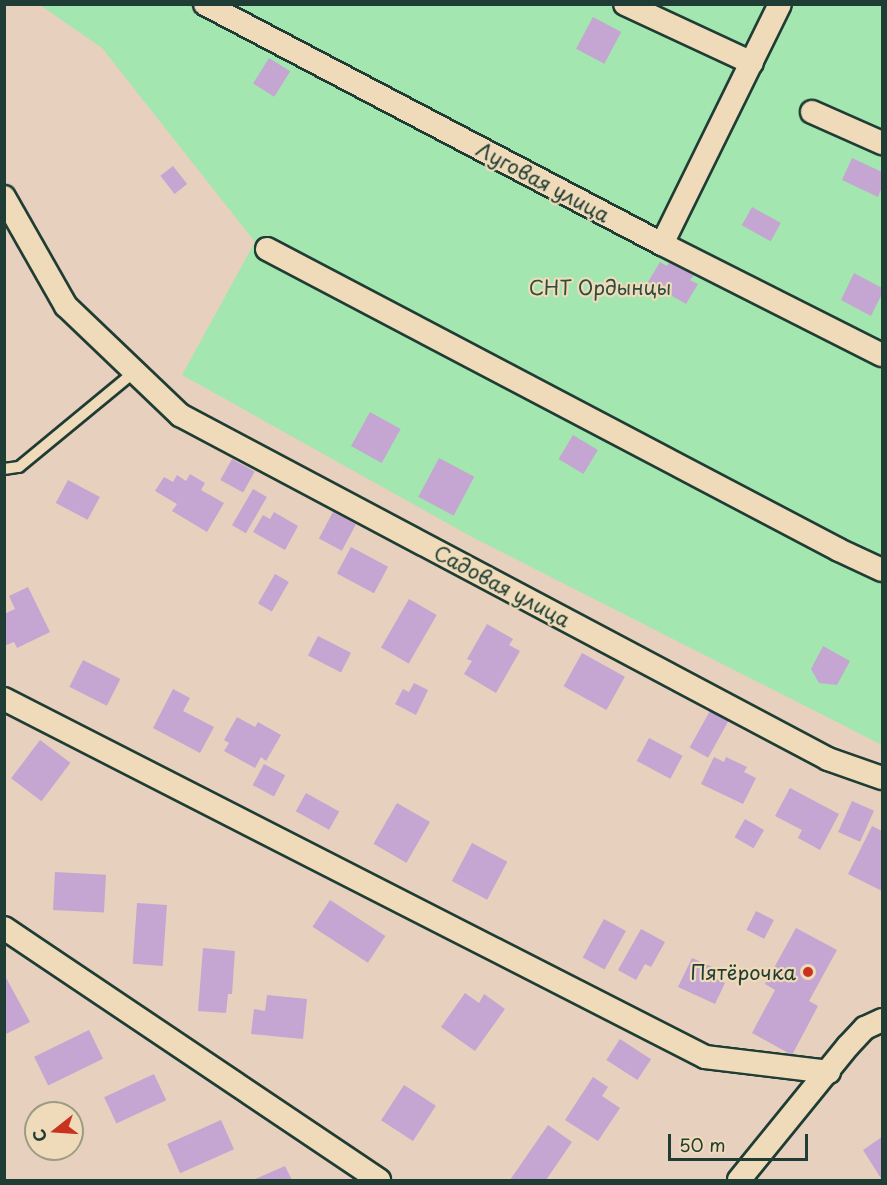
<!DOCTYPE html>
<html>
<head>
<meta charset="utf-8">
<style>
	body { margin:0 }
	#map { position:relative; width:887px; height:1185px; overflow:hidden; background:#e7d0be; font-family:"Playpen Sans",sans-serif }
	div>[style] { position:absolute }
	.green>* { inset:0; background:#a4e6b0 }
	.building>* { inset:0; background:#c5a5d1; transform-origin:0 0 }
	.roads { filter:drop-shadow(2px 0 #1f3d34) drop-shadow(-2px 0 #1f3d34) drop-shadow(0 2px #1f3d34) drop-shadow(0 -2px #1f3d34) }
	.lane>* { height:10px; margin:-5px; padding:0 5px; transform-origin:5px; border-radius:5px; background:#efdbb9 }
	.street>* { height:22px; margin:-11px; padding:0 11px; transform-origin:11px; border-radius:11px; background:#efdbb9 }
	.dots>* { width:16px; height:16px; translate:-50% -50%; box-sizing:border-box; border:3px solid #efdbb9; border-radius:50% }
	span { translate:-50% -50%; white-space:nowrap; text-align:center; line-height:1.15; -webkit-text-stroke:4.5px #efdbb9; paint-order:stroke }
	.street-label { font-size:20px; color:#1f3d34 }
	.park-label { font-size:20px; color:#2c4e40 }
	.poi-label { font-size:20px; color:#1f3d34 }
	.right { translate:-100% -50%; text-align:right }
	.frame { position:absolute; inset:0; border:6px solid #1f3d34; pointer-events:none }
	.north { position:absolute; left:24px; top:1101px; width:60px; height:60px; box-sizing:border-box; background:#efdbb9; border:2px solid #9c9c84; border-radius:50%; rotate:253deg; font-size:16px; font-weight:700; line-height:24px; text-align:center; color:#1f3d34 }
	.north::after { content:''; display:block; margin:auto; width:21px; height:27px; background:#c8321e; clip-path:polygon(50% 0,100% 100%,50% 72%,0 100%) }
	.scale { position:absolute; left:668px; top:1134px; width:140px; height:27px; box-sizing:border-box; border:3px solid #1f3d34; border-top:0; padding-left:8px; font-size:18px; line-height:21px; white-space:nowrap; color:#1f3d34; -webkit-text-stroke:4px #efdbb9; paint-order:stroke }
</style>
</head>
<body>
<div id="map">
	<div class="green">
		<div style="clip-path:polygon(40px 5px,882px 5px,882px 745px,472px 537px,182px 375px,255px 242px,102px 48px)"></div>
	</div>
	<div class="building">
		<div style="left:593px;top:17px;width:32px;height:36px;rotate:28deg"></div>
		<div style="left:269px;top:58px;width:25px;height:30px;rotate:32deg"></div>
		<div style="clip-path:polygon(852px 158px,882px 172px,882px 187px,878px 197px,842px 180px)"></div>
		<div style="left:173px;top:166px;width:23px;height:16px;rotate:52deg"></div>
		<div style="left:752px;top:207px;width:33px;height:21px;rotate:29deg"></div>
		<div style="clip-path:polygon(671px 259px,699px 270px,690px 280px,698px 284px,686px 304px,648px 282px,660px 262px,667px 266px)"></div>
		<div style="clip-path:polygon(854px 273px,882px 288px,882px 294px,871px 316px,841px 300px)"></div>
		<div style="left:370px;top:412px;width:35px;height:39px;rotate:29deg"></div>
		<div style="left:573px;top:435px;width:29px;height:28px;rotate:31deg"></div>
		<div style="left:439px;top:458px;width:40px;height:44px;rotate:28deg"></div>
		<div style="left:232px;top:459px;width:26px;height:24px;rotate:29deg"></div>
		<div style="clip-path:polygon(190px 474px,205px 483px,201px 490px,224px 503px,207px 532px,172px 511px,177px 504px,155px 491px,164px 477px,173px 482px,177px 475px,186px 481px)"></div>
		<div style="left:68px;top:480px;width:36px;height:26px;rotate:28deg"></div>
		<div style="left:253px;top:489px;width:16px;height:42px;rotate:30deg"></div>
		<div style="clip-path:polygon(274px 512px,298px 526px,285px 550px,253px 532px,263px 515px,270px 519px)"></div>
		<div style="left:333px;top:512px;width:26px;height:30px;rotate:28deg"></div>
		<div style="left:351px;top:547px;width:42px;height:30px;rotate:28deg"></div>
		<div style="left:275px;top:574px;width:16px;height:34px;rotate:30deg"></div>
		<div style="clip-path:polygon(28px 587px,50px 632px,17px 648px,14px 642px,4px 646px,4px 614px,15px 609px,9px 596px)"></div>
		<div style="left:409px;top:599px;width:32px;height:56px;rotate:30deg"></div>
		<div style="clip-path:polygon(487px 624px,513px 639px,509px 645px,520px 651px,496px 693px,464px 674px,472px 661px,467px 659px)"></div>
		<div style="left:318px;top:636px;width:37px;height:22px;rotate:27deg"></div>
		<div style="clip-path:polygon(823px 646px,850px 661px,837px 685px,819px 683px,811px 669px)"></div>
		<div style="left:582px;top:653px;width:49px;height:38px;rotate:29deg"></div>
		<div style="left:83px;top:660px;width:42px;height:30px;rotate:27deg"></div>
		<div style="clip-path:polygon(414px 683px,428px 690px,416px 715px,395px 704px,403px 689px,409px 692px)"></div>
		<div style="clip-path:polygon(173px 689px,190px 698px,183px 711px,214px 727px,200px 753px,153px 728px)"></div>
		<div style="left:711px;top:709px;width:21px;height:44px;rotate:29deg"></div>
		<div style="clip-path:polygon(237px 717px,255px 727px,258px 722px,281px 735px,266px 761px,261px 757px,255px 768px,224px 751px,229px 743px,224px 740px)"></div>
		<div style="left:649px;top:738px;width:38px;height:26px;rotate:28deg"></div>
		<div style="left:40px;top:740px;width:38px;height:48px;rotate:37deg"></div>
		<div style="clip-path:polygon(714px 757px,724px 762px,726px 757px,747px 767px,744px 772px,756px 778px,743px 804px,701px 784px)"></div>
		<div style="left:264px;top:764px;width:24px;height:24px;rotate:28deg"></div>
		<div style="clip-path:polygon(790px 788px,839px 814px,820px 850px,798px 838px,802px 830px,775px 816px)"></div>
		<div style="left:306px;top:793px;width:38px;height:21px;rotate:29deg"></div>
		<div style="left:852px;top:801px;width:24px;height:34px;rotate:24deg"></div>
		<div style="left:397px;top:803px;width:38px;height:47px;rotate:30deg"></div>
		<div style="left:745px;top:819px;width:22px;height:21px;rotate:30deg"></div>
		<div style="clip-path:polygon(872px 826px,882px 831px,882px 891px,848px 874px)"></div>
		<div style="left:472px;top:843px;width:40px;height:43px;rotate:28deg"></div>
		<div style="left:55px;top:872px;width:51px;height:38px;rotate:3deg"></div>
		<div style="left:330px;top:900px;width:66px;height:32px;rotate:33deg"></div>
		<div style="left:137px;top:903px;width:30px;height:61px;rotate:4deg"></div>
		<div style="left:756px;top:911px;width:20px;height:21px;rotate:27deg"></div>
		<div style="left:604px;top:919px;width:25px;height:44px;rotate:29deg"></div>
		<div style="clip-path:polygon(796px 928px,837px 950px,809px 1001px,818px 1006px,792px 1055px,752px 1033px,775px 990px,765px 984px)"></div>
		<div style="clip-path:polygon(641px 929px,665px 942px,651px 967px,645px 964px,636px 980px,618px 970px)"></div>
		<div style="clip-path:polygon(203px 948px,235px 951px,232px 994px,228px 994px,226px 1013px,198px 1011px)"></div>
		<div style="clip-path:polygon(692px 958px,717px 969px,713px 977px,725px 983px,715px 1004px,678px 987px)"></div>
		<div style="clip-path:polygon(4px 974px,30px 1022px,4px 1035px)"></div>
		<div style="clip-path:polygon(465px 993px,479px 1003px,484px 994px,505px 1009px,475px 1051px,441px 1027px)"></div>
		<div style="clip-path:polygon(267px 995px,307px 999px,303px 1039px,251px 1034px,254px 1009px,265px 1011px)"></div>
		<div style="left:89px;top:1030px;width:32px;height:61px;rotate:64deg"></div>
		<div style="left:620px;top:1039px;width:37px;height:25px;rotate:33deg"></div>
		<div style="left:154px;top:1074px;width:29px;height:55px;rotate:65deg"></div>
		<div style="clip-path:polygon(593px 1077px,608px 1087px,602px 1096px,620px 1108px,598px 1141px,565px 1120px)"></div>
		<div style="left:404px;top:1085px;width:38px;height:42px;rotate:33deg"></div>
		<div style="left:221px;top:1120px;width:32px;height:59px;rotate:66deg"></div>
		<div style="clip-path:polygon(548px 1125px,572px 1142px,546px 1180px,510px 1180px)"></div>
		<div style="clip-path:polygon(882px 1137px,882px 1180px,863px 1150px)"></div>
		<div style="clip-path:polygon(285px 1166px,292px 1180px,253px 1180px)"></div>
	</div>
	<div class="roads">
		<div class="lane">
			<div style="left:4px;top:469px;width:15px;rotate:-8deg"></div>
			<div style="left:19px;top:467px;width:148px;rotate:-39.5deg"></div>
		</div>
		<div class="street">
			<div style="left:205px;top:4px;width:516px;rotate:27.71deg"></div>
			<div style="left:662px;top:244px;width:246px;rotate:26.8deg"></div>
			<div style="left:625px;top:4px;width:140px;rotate:24.9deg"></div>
			<div style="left:812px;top:112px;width:77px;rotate:23.9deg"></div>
			<div style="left:4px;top:197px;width:125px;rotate:60.4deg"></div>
			<div style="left:66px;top:306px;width:158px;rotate:43.7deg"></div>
			<div style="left:180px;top:415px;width:734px;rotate:27.96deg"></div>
			<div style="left:828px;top:759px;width:57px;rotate:19.4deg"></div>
			<div style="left:662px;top:244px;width:267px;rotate:-63.8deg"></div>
			<div style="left:267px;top:249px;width:646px;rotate:27.75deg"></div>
			<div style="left:839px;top:550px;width:47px;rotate:24.9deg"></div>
			<div style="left:4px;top:699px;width:787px;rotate:27.05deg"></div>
			<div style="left:705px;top:1057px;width:125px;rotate:6.9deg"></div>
			<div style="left:4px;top:928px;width:452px;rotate:33.9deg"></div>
			<div style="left:739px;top:1180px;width:173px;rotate:-50.9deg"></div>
			<div style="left:848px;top:1046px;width:25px;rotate:-47deg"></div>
			<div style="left:865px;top:1028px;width:19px;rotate:-25deg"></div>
		</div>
	</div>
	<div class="dots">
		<div style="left:808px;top:972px;background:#c8321e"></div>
	</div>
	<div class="street-label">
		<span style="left:543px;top:182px;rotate:28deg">Луговая улица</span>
		<span style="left:502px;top:586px;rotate:28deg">Садовая улица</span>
	</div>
	<div class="park-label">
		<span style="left:600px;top:287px">СНТ Ордынцы</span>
	</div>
	<div class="poi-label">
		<span class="right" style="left:796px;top:972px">Пятёрочка</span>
	</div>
	<div class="frame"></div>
	<div class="north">С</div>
	<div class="scale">50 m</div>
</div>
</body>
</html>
